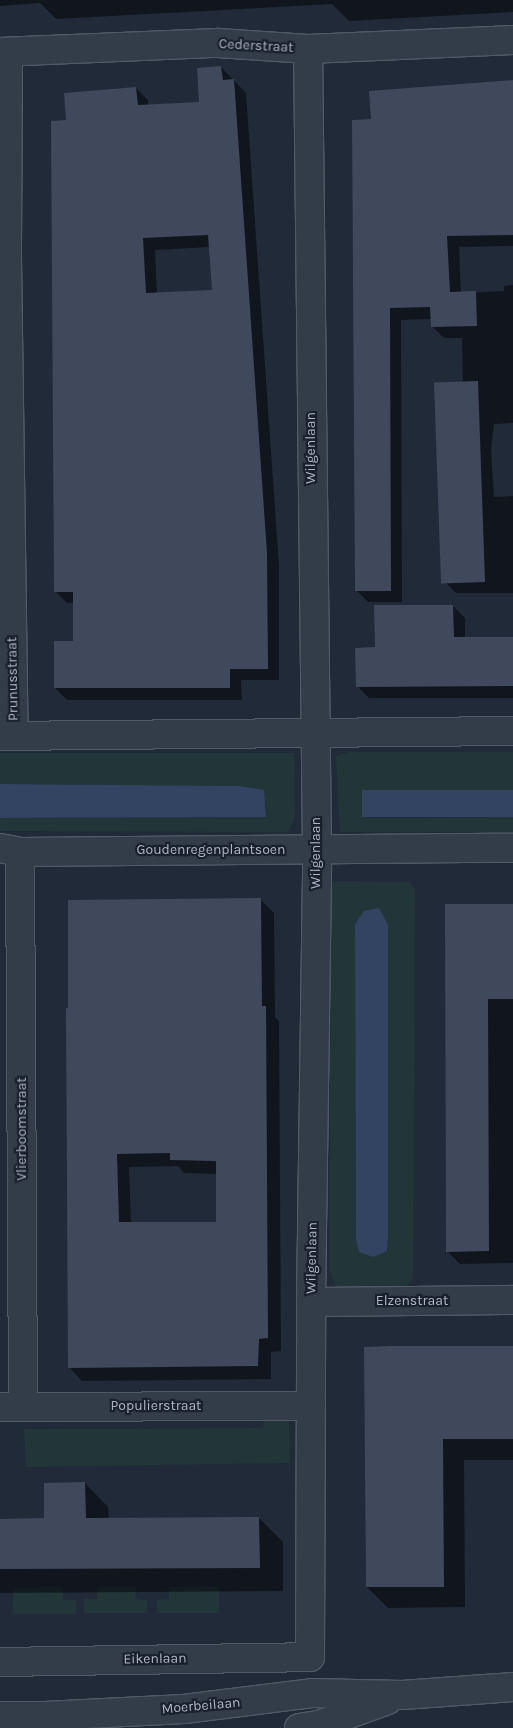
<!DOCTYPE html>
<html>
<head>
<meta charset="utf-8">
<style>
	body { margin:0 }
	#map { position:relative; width:513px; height:1728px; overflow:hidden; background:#202a39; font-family:Karla,sans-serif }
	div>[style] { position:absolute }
	.green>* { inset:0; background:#22363a }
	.water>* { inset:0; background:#324461; transform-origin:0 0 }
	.shadow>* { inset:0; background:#0007 }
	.building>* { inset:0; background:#3f495b; transform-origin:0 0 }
	.roads { filter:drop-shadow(1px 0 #515967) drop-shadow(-1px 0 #515967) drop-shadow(0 1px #515967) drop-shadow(0 -1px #515967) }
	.minor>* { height:28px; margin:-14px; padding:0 14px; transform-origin:14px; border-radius:14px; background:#333c49 }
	span { translate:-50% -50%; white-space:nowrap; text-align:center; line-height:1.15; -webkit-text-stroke:4.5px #19212e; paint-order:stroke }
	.street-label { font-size:14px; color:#aeb6c6 }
</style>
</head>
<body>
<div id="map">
	<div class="green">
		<div style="clip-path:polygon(349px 752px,513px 752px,513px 790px,362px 792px,365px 818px,513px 817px,513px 832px,340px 832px,336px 756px)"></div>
		<div style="clip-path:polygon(0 753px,294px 753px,295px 817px,288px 832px,0 831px,0 818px,265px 817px,266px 804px,239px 786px,0 784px)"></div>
		<div style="clip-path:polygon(evenodd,330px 881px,409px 882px,415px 889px,413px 1278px,406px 1287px,337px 1289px,330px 1272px,330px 881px,364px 911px,359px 1252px,356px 1239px,355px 924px,364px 911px)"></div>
		<div style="clip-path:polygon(264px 1417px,289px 1417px,290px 1463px,26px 1467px,24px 1429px,263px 1428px)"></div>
		<div style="clip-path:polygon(136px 1586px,135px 1599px,147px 1600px,147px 1613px,84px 1613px,84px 1599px,97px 1599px,97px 1587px)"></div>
		<div style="clip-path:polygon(63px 1587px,63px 1600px,76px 1600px,76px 1614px,13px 1614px,13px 1588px)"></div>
		<div style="clip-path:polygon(169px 1587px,219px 1587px,219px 1613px,157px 1613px,157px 1600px,169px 1599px)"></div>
	</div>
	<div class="water">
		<div style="clip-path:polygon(0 784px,239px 786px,264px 790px,266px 817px,0 818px)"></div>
		<div style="left:513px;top:790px;width:27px;height:151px;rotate:90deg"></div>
		<div style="clip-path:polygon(379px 908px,388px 925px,388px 1235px,387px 1251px,373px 1257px,359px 1252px,356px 1239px,355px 924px,364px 911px)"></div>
	</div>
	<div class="shadow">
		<div style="clip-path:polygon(0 0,513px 0,513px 12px,349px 21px,332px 4px,56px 19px,40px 3px,0 6px)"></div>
		<div style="clip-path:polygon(evenodd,221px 67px,246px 93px,279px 566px,279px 680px,241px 680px,242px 700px,67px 700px,55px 688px,74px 642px,75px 603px,67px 603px,55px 591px,67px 122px,136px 88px,148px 100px,148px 106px,200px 103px,221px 67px,210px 247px,213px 291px,157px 294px,155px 250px,210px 247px)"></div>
		<div style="clip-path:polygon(513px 81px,513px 246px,459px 247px,461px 293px,504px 291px,504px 286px,513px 285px,513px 423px,494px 424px,491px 449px,494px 497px,513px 496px,513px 593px,456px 593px,444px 581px,463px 383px,462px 338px,444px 338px,432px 326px,432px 319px,401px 320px,402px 602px,368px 602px,356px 590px,372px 120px)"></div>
		<div style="clip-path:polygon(453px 606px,465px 618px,465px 638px,513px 638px,513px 698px,369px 698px,357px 686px,376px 648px)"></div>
		<div style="clip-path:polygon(evenodd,261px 900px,274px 913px,275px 1017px,279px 1021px,281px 1351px,271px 1352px,271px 1379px,82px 1381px,69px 1367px,67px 1010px,261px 900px,178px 1166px,184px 1173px,217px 1174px,217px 1223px,131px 1223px,129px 1167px,178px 1166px)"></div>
		<div style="clip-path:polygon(513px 905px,513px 1263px,460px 1264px,447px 1251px,446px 906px)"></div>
		<div style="clip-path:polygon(513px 1348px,513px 1460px,464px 1460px,465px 1607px,388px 1608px,367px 1587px,366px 1349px)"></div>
		<div style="clip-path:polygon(85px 1483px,108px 1507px,109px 1519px,259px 1518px,283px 1542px,283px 1591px,0 1593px,0 1520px,46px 1520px)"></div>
	</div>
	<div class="building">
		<div style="clip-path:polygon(evenodd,221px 66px,223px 80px,234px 79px,267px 553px,268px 669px,230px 669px,230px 688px,54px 688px,54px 641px,73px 641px,73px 592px,54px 592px,51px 121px,66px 120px,64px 93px,136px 87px,138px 105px,199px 102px,197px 68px,221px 66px,208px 235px,212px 290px,146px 293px,143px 238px,208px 235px)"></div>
		<div style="clip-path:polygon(513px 80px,513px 235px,447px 236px,450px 292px,476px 291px,477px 326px,431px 327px,430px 307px,390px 308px,391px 591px,355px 591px,352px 120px,371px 119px,369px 91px)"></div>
		<div style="left:478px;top:381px;width:201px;height:44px;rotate:88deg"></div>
		<div style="clip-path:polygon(374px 605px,453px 605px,454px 637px,513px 637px,513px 686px,356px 687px,355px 648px,375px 647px)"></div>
		<div style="clip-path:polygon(evenodd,261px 898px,262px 1006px,266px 1006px,268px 1338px,259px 1339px,258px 1366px,68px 1368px,66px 1008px,68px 1008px,68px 900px,261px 898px,170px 1153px,170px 1160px,216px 1161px,216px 1222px,119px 1222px,117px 1154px,170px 1153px)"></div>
		<div style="clip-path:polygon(445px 904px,513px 904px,513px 999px,488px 999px,489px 1251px,446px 1252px)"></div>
		<div style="clip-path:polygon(390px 1346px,513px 1346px,513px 1439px,443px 1439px,444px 1587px,366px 1587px,364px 1347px)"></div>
		<div style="clip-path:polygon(85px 1482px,86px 1518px,259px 1517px,260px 1568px,0 1569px,0 1519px,44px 1518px,44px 1483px)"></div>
	</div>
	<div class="roads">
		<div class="minor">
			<div style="left:0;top:52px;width:218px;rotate:-2.4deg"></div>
			<div style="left:218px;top:43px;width:90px;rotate:3.8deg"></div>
			<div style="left:308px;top:49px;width:205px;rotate:-2.5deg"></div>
			<div style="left:8px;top:53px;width:206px;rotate:90.3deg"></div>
			<div style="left:7px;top:259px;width:477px;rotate:89.2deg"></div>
			<div style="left:0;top:736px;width:513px;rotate:-0.56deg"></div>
			<div style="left:0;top:848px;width:20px;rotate:11deg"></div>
			<div style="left:20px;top:852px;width:493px;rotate:-0.5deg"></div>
			<div style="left:20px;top:852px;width:555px;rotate:89.69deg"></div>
			<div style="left:311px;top:1302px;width:202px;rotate:-0.6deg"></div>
			<div style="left:0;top:1407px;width:311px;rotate:-0.2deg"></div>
			<div style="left:0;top:1662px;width:310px;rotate:-0.9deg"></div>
			<div style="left:310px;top:1657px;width:355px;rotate:-89.8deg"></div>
			<div style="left:311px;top:1302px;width:452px;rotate:-89.2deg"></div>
			<div style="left:317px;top:850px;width:801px;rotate:-90.64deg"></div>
			<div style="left:0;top:1716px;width:45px"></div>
			<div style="left:45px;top:1716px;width:139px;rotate:-2.9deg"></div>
			<div style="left:184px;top:1709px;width:129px;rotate:-7.1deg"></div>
			<div style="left:312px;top:1693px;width:90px;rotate:1.3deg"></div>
			<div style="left:402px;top:1695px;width:111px;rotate:-4.1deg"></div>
			<div style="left:299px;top:1728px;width:20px;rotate:-9deg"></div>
			<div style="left:319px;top:1725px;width:73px;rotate:-19.9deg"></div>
		</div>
	</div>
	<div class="street-label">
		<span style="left:256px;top:46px;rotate:3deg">Cederstraat</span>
		<span style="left:311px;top:448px;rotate:-90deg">Wilgenlaan</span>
		<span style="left:13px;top:679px;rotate:-91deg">Prunusstraat</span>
		<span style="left:211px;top:850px">Goudenregenplantsoen</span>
		<span style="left:316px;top:853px;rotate:-90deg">Wilgenlaan</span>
		<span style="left:22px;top:1129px;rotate:-90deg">Vlierboomstraat</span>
		<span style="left:312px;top:1258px;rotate:-89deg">Wilgenlaan</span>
		<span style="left:412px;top:1301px">Elzenstraat</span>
		<span style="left:156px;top:1406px">Populierstraat</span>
		<span style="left:155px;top:1659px;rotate:-1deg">Eikenlaan</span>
		<span style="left:201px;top:1706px;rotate:-5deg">Moerbeilaan</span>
	</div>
</div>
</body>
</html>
